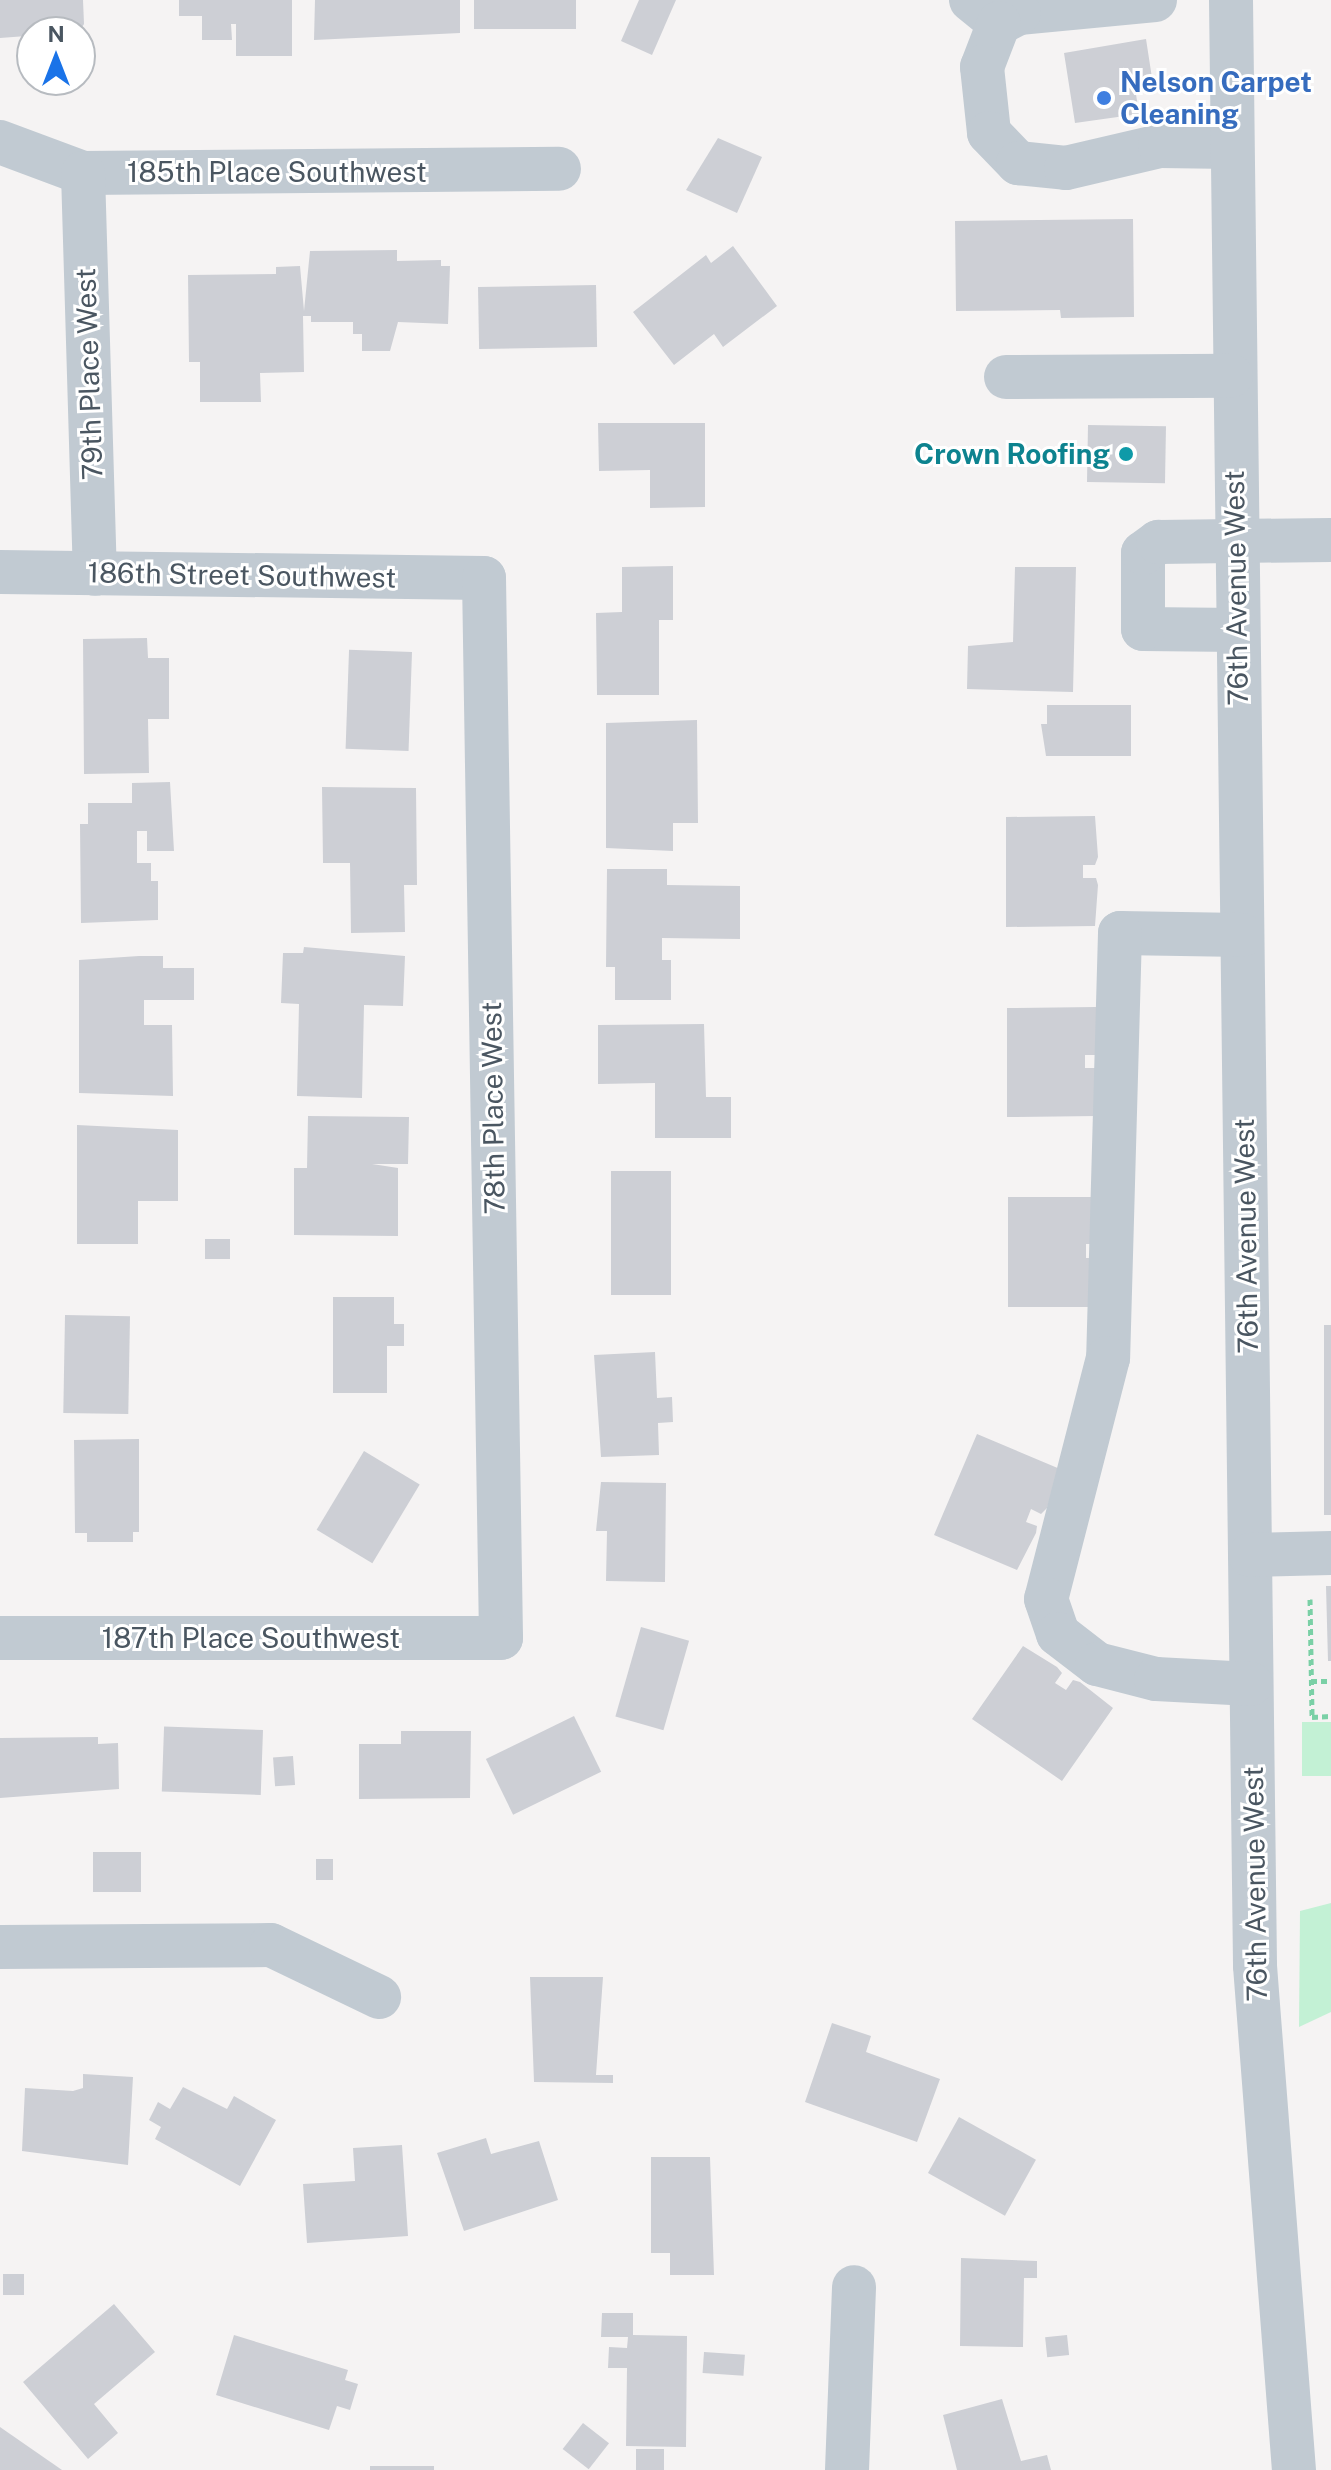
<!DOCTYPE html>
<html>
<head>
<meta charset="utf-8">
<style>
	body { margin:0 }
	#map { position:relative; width:1331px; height:2470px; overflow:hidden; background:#f5f3f3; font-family:"Public Sans",sans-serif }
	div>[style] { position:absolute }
	.green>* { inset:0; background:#c3f1d5; transform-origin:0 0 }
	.building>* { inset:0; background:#cdcfd5; transform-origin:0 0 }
	.path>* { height:5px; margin-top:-2.5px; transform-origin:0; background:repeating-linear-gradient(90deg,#7ad0a6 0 6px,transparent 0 10px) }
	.minor>* { height:44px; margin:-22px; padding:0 22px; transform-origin:22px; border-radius:22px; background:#c1cad2 }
	.dots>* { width:22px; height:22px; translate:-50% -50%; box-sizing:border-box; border:4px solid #fff; border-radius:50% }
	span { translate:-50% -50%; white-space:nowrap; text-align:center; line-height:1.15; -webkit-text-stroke:6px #fff; paint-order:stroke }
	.shop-label { font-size:28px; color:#366cbe; font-weight:700 }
	.left { translate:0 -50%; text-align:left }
	.street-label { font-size:28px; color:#4a5661 }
	.culture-label { font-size:28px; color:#0d838f; font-weight:700 }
	.right { translate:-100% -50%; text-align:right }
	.north { position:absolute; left:16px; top:16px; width:80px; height:80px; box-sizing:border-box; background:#fff; border:2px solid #b7bbc0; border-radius:50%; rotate:0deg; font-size:22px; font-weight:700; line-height:32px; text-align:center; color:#4a5661 }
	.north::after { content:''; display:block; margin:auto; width:28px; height:36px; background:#1a73e8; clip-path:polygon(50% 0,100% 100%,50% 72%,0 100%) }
</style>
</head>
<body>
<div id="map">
	<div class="green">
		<div style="left:1302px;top:1722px;width:29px;height:54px"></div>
		<div style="clip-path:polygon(1331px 1903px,1331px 2012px,1299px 2027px,1300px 1911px)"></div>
	</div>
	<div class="building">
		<div style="clip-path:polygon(0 0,83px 0,84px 24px,79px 32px,0 38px)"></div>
		<div style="clip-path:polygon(179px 0,292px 0,292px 56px,236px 56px,236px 24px,231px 24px,232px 40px,202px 40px,202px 16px,179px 16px)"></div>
		<div style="clip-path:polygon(315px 0,460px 0,460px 33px,314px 40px)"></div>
		<div style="left:474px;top:0;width:102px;height:29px"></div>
		<div style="clip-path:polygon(639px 0,676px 0,652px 55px,621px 41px)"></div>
		<div style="clip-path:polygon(1146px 39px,1152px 78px,1134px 81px,1139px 114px,1075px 123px,1064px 53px)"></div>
		<div style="clip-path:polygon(718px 138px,762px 157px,737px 213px,686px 190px)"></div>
		<div style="clip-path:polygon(1133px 219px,1134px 317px,1061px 318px,1060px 310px,956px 311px,955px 221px)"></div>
		<div style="clip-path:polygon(733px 246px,777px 306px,723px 347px,714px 334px,674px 365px,633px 312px,706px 255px,711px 263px)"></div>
		<div style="clip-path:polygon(397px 250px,397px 261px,441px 260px,441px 266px,450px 266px,448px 324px,398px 322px,390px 351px,362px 351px,362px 334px,353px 334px,353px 322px,311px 322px,311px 316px,303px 316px,304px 372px,260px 373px,261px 402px,200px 402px,200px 362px,189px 362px,188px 275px,276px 274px,276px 267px,300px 266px,304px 311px,310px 251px)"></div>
		<div style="left:596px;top:285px;width:62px;height:118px;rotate:89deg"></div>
		<div style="clip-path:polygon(598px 423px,705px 423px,705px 507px,650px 508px,650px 470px,599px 471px)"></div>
		<div style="left:1088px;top:425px;width:78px;height:57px;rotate:1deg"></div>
		<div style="clip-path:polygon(673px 566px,673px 620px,659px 620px,659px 695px,597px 695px,596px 613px,622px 612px,622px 567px)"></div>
		<div style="clip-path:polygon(1015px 567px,1076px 567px,1073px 692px,967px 689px,968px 646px,1013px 642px)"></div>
		<div style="clip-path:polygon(147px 638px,148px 658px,169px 658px,169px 719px,148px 719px,149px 773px,84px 774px,83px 639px)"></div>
		<div style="left:412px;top:652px;width:99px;height:63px;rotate:92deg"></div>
		<div style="clip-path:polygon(1047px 705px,1131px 705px,1131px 756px,1046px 756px,1041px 724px,1047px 724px)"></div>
		<div style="clip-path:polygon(697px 720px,698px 823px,673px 823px,673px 851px,606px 848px,606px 723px)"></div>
		<div style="clip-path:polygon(170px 782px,174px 851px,147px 851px,147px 831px,137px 831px,137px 863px,151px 863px,151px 881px,158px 881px,158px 920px,81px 923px,80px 824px,88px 824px,88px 803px,132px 803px,132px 783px)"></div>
		<div style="clip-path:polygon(322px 787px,416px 788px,417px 885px,404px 885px,405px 932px,351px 933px,350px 863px,323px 863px)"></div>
		<div style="clip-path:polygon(1095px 816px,1098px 857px,1095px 865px,1083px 865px,1083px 878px,1096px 878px,1098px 885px,1095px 926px,1006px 927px,1006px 817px)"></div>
		<div style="clip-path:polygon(607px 869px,667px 869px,667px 885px,740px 886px,740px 939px,662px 938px,662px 960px,671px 960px,671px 1000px,615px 1000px,615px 967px,606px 967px)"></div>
		<div style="clip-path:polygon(304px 947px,405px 956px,403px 1006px,364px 1005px,362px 1098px,297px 1096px,299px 1004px,281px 1003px,283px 953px,303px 953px)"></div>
		<div style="clip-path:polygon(139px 956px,163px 956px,163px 968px,194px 968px,194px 1000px,144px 1000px,144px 1025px,172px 1025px,173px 1096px,79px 1093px,79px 960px)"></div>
		<div style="clip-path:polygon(1096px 1007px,1096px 1055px,1085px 1055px,1085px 1068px,1097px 1068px,1097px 1116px,1007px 1117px,1007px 1008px)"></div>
		<div style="clip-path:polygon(704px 1024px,706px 1097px,731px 1097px,731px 1138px,655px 1138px,655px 1083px,598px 1084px,598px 1025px)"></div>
		<div style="clip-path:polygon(308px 1116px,409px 1117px,408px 1164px,372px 1164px,398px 1168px,398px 1236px,294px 1235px,294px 1168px,307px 1168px)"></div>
		<div style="clip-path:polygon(77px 1125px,178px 1130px,178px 1201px,138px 1201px,138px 1244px,77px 1244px)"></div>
		<div style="left:611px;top:1171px;width:60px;height:124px"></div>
		<div style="clip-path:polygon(1008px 1197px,1098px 1197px,1098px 1244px,1086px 1244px,1086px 1258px,1096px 1258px,1098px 1307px,1008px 1307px)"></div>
		<div style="left:230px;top:1239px;width:20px;height:25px;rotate:90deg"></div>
		<div style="clip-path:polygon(333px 1297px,394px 1297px,394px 1324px,404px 1324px,404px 1346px,387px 1346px,387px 1393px,333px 1393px)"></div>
		<div style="left:65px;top:1315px;width:65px;height:98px;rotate:1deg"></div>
		<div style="left:1324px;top:1325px;width:7px;height:190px"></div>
		<div style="clip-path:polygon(655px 1352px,657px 1398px,672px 1397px,673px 1422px,658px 1423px,659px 1455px,601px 1457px,594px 1355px)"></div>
		<div style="clip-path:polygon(977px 1434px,1060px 1469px,1047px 1508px,1041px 1514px,1031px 1509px,1026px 1522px,1037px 1526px,1036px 1533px,1017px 1570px,934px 1535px)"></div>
		<div style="clip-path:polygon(139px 1439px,139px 1532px,133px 1532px,133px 1542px,87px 1542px,87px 1533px,75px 1533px,74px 1440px)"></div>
		<div style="left:364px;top:1451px;width:65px;height:92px;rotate:31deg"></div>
		<div style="clip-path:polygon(601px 1482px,666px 1483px,665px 1582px,606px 1581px,607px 1531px,596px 1531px)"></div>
		<div style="clip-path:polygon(1326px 1586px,1331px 1586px,1331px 1661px,1328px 1661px)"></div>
		<div style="left:641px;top:1627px;width:50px;height:93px;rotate:16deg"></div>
		<div style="clip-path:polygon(1023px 1646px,1057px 1667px,1062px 1673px,1055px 1683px,1066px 1690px,1073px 1680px,1080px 1682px,1113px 1708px,1062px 1781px,972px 1719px)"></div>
		<div style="left:574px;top:1716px;width:62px;height:98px;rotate:64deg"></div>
		<div style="left:263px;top:1730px;width:65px;height:99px;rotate:92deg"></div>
		<div style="clip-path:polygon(401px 1731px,471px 1731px,470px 1798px,359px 1799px,359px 1744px,401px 1744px)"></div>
		<div style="clip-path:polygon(98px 1737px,98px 1744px,118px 1743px,119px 1789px,0 1798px,0 1738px)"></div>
		<div style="left:293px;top:1756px;width:29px;height:20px;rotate:86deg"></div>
		<div style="left:93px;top:1852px;width:48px;height:40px"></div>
		<div style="left:316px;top:1859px;width:17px;height:21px"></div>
		<div style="clip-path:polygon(530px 1977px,603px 1977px,596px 2075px,613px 2075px,613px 2083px,534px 2082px)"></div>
		<div style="clip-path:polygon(832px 2023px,871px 2036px,866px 2052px,940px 2079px,917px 2142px,805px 2102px)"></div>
		<div style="clip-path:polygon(83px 2074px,133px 2077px,128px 2165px,22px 2151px,25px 2088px,73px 2091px,83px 2088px)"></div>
		<div style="clip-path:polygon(183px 2087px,227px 2109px,234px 2096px,276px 2120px,240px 2186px,155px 2139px,161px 2127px,149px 2120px,158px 2102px,170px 2109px)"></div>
		<div style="left:959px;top:2117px;width:88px;height:64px;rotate:29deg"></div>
		<div style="clip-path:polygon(486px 2138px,491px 2154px,539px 2141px,558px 2200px,464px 2231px,437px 2153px)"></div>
		<div style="clip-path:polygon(402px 2145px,408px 2236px,307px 2243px,303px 2184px,355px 2181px,353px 2148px)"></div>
		<div style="clip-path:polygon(651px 2157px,710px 2157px,714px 2275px,670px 2275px,670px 2253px,651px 2253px)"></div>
		<div style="clip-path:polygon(961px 2258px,1037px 2261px,1037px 2278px,1024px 2278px,1023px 2347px,960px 2346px)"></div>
		<div style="left:3px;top:2274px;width:21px;height:21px"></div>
		<div style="clip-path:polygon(114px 2304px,155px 2352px,94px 2404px,118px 2433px,88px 2459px,23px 2382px)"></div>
		<div style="clip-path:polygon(602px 2313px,633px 2313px,633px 2335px,687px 2336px,686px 2447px,626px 2446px,627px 2368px,608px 2368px,609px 2347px,627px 2348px,628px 2337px,601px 2337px)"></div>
		<div style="clip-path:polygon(234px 2335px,348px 2370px,345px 2380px,358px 2384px,350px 2410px,337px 2406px,329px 2430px,216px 2395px)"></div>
		<div style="left:1067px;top:2335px;width:20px;height:22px;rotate:84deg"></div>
		<div style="left:704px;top:2352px;width:41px;height:21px;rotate:4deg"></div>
		<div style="clip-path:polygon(1002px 2399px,1021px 2461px,1047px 2455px,1051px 2470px,957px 2470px,943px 2415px)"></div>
		<div style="left:583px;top:2423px;width:33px;height:33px;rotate:38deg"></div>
		<div style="clip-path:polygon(0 2427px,62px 2470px,0 2470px)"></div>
		<div style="left:636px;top:2449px;width:28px;height:21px"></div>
		<div style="left:370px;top:2466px;width:64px;height:4px"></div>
	</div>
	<div class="path">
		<div style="left:1310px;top:1599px;width:118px;rotate:89deg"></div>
		<div style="left:1312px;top:1717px;width:19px;rotate:-3deg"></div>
		<div style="left:1311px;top:1681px;width:20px"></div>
	</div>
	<div class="minor">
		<div style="left:971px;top:0;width:36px;rotate:39deg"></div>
		<div style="left:1155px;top:0;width:137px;rotate:174.5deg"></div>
		<div style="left:1019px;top:13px;width:22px;rotate:153deg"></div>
		<div style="left:999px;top:23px;width:47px;rotate:111.1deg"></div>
		<div style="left:982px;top:67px;width:66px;rotate:83.9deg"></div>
		<div style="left:989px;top:133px;width:42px;rotate:46deg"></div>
		<div style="left:1018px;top:163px;width:48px;rotate:5.9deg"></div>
		<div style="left:1066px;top:168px;width:97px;rotate:-13.2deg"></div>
		<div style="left:1160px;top:146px;width:72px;rotate:0.8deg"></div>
		<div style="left:1231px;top:0;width:1966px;rotate:89.3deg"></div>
		<div style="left:1255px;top:1966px;width:506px;rotate:85.58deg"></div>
		<div style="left:0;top:142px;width:89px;rotate:20.5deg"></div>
		<div style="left:83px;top:173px;width:476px;rotate:-0.5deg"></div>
		<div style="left:83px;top:173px;width:401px;rotate:88.3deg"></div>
		<div style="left:1006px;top:377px;width:225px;rotate:-0.3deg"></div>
		<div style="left:0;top:572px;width:484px;rotate:0.7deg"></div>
		<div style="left:484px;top:578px;width:1060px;rotate:89.08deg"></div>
		<div style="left:501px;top:1638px;width:501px;rotate:180deg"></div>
		<div style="left:1238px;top:630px;width:95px;rotate:-179.4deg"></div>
		<div style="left:1143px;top:629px;width:76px;rotate:-90deg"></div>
		<div style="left:1143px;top:553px;width:19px;rotate:-36deg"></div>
		<div style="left:1158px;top:542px;width:173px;rotate:-0.7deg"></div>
		<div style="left:1242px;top:935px;width:122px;rotate:-179.1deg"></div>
		<div style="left:1120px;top:933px;width:425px;rotate:91.6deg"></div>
		<div style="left:1108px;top:1358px;width:249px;rotate:104.4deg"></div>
		<div style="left:1046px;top:1599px;width:37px;rotate:71deg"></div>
		<div style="left:1058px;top:1634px;width:49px;rotate:37.6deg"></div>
		<div style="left:1097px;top:1664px;width:61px;rotate:14.3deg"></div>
		<div style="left:1156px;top:1679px;width:95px;rotate:3deg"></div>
		<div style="left:1250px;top:1555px;width:81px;rotate:-1.4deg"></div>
		<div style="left:0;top:1947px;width:271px;rotate:-0.4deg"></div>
		<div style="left:271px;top:1945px;width:120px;rotate:25.7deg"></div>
		<div style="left:847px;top:2470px;width:183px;rotate:-87.8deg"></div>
	</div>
	<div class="dots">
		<div style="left:1104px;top:98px;background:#3f7fe0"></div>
		<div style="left:1126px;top:454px;background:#0f9aa8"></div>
	</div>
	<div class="shop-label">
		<span class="left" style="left:1120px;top:98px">Nelson Carpet<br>Cleaning</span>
	</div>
	<div class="street-label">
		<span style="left:277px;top:172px">185th Place Southwest</span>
		<span style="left:89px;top:374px;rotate:-92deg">79th Place West</span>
		<span style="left:242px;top:575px;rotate:1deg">186th Street Southwest</span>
		<span style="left:1236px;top:588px;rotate:-91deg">76th Avenue West</span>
		<span style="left:493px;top:1108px;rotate:-91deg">78th Place West</span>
		<span style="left:1246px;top:1236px;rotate:-91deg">76th Avenue West</span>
		<span style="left:251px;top:1638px">187th Place Southwest</span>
		<span style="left:1255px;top:1884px;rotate:-91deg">76th Avenue West</span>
	</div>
	<div class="culture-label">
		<span class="right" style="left:1110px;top:454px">Crown Roofing</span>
	</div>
	<div class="north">N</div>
</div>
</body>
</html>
